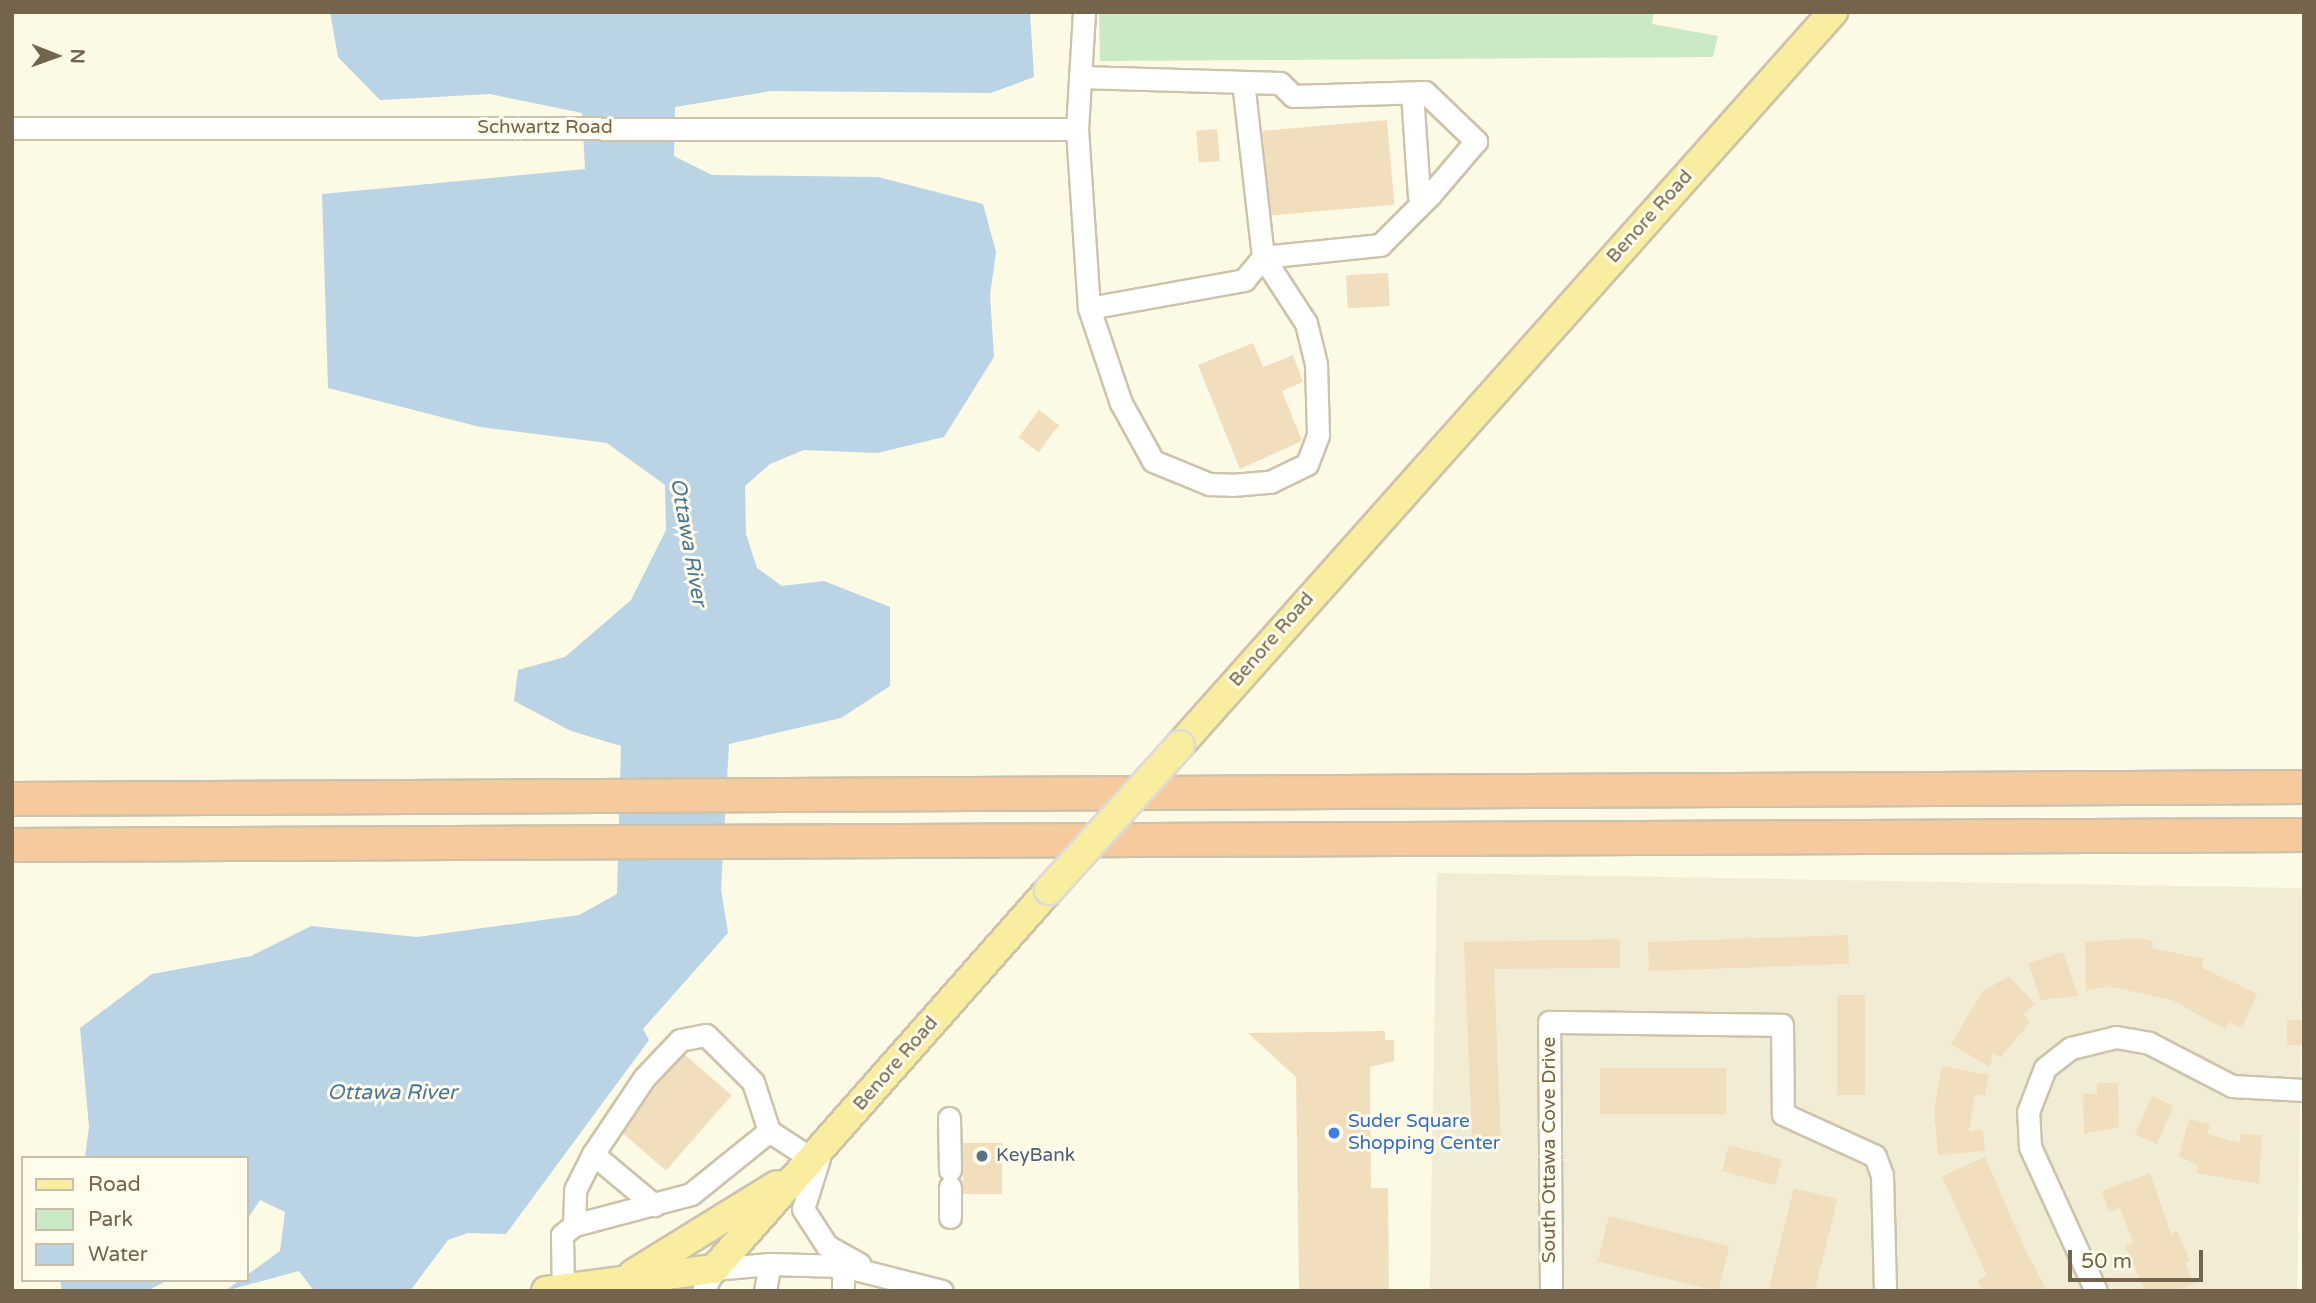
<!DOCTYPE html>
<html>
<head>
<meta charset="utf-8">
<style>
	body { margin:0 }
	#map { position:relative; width:2316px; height:1303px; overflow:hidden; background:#fcf9e5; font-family:"Varela Round",sans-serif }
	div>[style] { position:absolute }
	.residential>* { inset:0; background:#f3ecd4; transform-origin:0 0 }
	.green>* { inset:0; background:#cae9c4 }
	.water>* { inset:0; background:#bad4e5 }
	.building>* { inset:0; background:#f1debd; transform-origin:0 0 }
	.roads { filter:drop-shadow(2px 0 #cdc3ac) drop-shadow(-2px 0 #cdc3ac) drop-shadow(0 2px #cdc3ac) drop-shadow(0 -2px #cdc3ac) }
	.minor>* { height:21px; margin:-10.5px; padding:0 10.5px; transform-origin:10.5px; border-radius:10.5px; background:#fff }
	.major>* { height:28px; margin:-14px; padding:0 14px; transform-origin:14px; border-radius:14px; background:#f9ee9f }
	.highway>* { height:32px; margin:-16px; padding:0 16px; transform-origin:16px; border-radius:16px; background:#f5ca9d }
	.bridges { filter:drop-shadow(2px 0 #dedad4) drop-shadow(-2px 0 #dedad4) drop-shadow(0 2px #dedad4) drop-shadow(0 -2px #dedad4) }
	.major-bridge>* { height:28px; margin:-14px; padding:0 14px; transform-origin:14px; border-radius:14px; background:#f9ee9f }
	.dots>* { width:19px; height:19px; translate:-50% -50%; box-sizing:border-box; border:4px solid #fffceb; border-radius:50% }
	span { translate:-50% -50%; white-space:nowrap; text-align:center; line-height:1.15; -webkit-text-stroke:6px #fffceb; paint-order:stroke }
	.street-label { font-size:19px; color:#74644b }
	.shop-label { font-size:19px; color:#366cbe }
	.left { translate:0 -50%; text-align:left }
	.service-label { font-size:19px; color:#4e5e75 }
	.water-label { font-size:21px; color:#4b7795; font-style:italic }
	.frame { position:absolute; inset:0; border:14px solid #74644b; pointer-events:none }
	.legend { position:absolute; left:21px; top:1156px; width:228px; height:126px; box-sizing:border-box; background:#fffceb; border:2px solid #c7bfab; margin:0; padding:9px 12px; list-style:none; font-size:21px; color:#74644b }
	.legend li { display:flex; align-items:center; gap:14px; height:35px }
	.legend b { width:35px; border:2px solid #c7bfab }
	.north { position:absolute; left:21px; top:21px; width:70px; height:70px; -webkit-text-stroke:5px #fffceb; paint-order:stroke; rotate:91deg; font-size:19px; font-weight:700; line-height:28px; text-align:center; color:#74644b }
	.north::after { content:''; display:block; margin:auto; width:24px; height:32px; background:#74644b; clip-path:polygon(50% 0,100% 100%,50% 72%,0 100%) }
	.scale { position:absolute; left:2068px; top:1250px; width:135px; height:32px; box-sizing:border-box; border:4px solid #74644b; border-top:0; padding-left:9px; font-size:21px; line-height:24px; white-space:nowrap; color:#74644b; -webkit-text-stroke:5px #fffceb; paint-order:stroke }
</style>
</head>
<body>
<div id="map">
	<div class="residential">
		<div style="left:1437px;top:873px;width:867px;height:418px;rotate:1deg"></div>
	</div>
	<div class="green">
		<div style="clip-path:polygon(1099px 12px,1654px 12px,1652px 24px,1718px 36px,1713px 57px,1100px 61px)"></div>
	</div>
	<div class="water">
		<div style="clip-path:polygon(330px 12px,1030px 12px,1034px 77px,991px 93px,771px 91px,675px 107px,674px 156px,712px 175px,878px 177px,983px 204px,996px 252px,990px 295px,994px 357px,944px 437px,877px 453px,804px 450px,770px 464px,745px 486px,746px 534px,757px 568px,782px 586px,824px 581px,890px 607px,890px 686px,841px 718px,729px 744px,721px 889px,728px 933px,643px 1029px,649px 1040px,506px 1234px,468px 1233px,448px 1240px,410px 1291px,314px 1291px,299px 1271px,225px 1291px,280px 1251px,285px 1212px,260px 1200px,247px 1220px,247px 1158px,85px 1158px,89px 1127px,80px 1028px,152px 974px,251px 956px,311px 926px,417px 937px,579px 915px,617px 894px,621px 746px,571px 731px,514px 701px,518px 670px,565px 657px,631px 600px,666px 530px,665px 485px,607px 443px,480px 427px,328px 388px,322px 194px,585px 169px,582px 113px,490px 94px,380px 100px,338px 57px)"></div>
		<div style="clip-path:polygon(60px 1280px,168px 1280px,147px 1291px,62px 1291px)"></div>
	</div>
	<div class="building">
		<div style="left:1387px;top:120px;width:85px;height:125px;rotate:85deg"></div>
		<div style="left:1217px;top:129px;width:32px;height:21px;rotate:85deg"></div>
		<div style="left:1388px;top:273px;width:33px;height:42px;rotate:87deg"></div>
		<div style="clip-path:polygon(1253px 343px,1263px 367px,1293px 355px,1303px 382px,1282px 391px,1302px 441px,1240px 469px,1198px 365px)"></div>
		<div style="left:1039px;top:410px;width:25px;height:34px;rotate:37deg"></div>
		<div style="left:1848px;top:935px;width:29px;height:200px;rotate:88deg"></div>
		<div style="clip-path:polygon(2140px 938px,2153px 941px,2152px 948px,2204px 959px,2201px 967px,2257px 994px,2242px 1028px,2229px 1022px,2226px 1030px,2172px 1000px,2107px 986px,2086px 991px,2085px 942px)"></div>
		<div style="clip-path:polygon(1620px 939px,1620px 968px,1494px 969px,1501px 1140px,1472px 1141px,1464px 942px)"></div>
		<div style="clip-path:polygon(2063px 952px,2078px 996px,2041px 1000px,2028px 963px)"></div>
		<div style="clip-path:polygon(2009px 976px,2035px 1004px,2023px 1014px,2030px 1022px,2001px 1057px,1993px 1053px,1990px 1067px,1951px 1044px,1982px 992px)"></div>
		<div style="left:1837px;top:995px;width:28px;height:100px"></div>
		<div style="left:2287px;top:1020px;width:17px;height:25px"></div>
		<div style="clip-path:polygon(1385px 1031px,1385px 1040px,1394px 1040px,1394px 1061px,1370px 1067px,1371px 1188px,1388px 1188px,1389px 1291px,1299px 1291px,1296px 1077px,1248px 1033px)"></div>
		<div style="left:684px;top:1054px;width:63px;height:100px;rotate:41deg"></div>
		<div style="clip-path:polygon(1942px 1066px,1989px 1075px,1985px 1096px,1975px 1094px,1969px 1131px,1983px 1130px,1985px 1151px,1938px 1155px,1934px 1109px)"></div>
		<div style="left:1726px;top:1068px;width:46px;height:126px;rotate:90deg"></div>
		<div style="clip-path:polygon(2097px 1083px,2118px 1083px,2119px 1127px,2084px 1134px,2083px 1094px,2097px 1094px)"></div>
		<div style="left:2152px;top:1096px;width:24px;height:42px;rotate:24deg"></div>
		<div style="clip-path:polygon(2189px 1119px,2210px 1124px,2207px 1134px,2240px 1143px,2241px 1134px,2262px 1135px,2259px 1184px,2196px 1173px,2198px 1165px,2179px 1156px)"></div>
		<div style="left:963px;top:1143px;width:39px;height:51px"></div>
		<div style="left:1729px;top:1145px;width:55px;height:27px;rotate:15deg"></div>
		<div style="clip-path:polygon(1985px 1157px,2026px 1251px,2047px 1291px,1982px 1291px,1978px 1280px,1987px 1276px,1942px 1176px)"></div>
		<div style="clip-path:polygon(2150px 1173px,2171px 1234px,2177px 1231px,2190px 1261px,2185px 1263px,2194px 1284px,2177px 1291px,2145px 1290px,2125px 1246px,2133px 1242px,2120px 1208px,2109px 1212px,2102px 1191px)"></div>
		<div style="left:1794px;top:1188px;width:45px;height:106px;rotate:14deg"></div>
		<div style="left:1609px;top:1216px;width:124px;height:47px;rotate:14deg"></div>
	</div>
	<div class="roads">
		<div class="minor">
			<div style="left:1084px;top:12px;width:117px;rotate:93.4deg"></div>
			<div style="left:1077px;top:129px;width:179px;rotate:86.2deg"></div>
			<div style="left:1089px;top:308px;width:100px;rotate:71.4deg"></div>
			<div style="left:1121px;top:403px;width:66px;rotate:61.1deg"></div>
			<div style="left:1153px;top:461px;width:61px;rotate:22.3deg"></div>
			<div style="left:1209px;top:484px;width:23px;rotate:2deg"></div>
			<div style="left:1232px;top:485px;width:38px;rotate:-5deg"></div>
			<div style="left:1270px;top:482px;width:41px;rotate:-25.9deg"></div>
			<div style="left:1307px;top:464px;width:31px;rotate:-69deg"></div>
			<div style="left:1318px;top:435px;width:71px;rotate:-91.6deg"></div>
			<div style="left:1316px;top:364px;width:42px;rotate:-103.7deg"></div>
			<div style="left:1306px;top:323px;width:79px;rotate:-123.1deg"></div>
			<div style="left:1263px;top:257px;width:176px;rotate:-96.5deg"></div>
			<div style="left:1080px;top:77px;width:200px;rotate:1.7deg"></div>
			<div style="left:1280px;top:83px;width:18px;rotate:45deg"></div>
			<div style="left:1293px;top:96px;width:132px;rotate:-1.7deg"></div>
			<div style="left:1425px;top:92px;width:71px;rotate:43.9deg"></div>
			<div style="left:1476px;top:141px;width:71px;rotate:130.4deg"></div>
			<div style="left:1430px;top:195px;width:11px;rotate:175deg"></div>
			<div style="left:1419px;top:196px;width:103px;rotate:-93.9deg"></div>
			<div style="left:12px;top:128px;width:1065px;rotate:0.05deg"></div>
			<div style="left:1089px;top:308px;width:158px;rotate:-10.2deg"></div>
			<div style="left:1244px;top:280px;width:30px;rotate:-50deg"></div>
			<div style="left:1263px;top:257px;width:118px;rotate:-5.9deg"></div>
			<div style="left:1380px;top:245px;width:71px;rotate:-45deg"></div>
			<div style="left:949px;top:1118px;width:52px;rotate:88.9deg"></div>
			<div style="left:593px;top:1154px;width:80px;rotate:39.9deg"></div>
			<div style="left:819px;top:1158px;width:53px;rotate:107.4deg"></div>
			<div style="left:803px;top:1209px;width:44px;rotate:57deg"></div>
			<div style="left:827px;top:1246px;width:37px;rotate:29deg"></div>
			<div style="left:950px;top:1187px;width:30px;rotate:90deg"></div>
			<div style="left:574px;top:1225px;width:35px;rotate:-88deg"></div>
			<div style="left:575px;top:1190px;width:40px;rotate:-63.4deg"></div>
			<div style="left:593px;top:1154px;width:92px;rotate:-56.1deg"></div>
			<div style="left:644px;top:1078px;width:52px;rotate:-46.5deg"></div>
			<div style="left:680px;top:1040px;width:26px;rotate:-11deg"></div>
			<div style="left:706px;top:1035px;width:66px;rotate:45deg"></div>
			<div style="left:753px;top:1082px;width:52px;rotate:71.9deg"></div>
			<div style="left:843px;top:1266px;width:25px;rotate:90deg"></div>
			<div style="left:563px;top:1289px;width:54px;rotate:-91.1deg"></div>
			<div style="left:562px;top:1235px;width:16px;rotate:-40deg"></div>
			<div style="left:574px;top:1225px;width:121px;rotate:-14.8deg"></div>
			<div style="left:691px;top:1194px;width:100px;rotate:-38.9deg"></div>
			<div style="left:769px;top:1131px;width:51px;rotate:33.1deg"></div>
			<div style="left:703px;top:1291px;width:25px;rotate:-63deg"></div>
			<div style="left:714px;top:1269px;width:56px;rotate:-5.1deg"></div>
			<div style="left:770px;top:1264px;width:73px;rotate:1.6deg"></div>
			<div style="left:843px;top:1266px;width:102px;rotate:14.2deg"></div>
			<div style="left:765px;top:1291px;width:27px;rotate:-80deg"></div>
			<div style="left:1551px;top:1291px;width:269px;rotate:-90.4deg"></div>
			<div style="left:1549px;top:1022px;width:233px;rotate:0.7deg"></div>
			<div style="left:1782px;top:1025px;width:89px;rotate:89.4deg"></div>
			<div style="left:1783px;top:1114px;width:101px;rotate:24.5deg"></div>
			<div style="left:1875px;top:1156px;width:20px;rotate:70deg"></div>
			<div style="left:1882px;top:1175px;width:116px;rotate:88.5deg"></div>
			<div style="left:2096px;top:1291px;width:158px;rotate:-114.6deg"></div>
			<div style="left:2030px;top:1147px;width:35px;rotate:-93deg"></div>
			<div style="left:2028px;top:1112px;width:47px;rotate:-68.9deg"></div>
			<div style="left:2045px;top:1068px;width:33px;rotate:-38deg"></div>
			<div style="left:2071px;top:1048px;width:46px;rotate:-13.7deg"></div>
			<div style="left:2116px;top:1037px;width:34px;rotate:10deg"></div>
			<div style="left:2149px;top:1043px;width:93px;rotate:27.4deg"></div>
			<div style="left:2232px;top:1086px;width:72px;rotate:3.2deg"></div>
		</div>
		<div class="major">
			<div style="left:1180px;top:745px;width:982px;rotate:-48.3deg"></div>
			<div style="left:633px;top:1274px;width:169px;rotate:-31.7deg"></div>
			<div style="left:546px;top:1291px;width:169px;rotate:-7.5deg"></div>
			<div style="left:714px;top:1269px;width:506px;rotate:-48.53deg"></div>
		</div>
		<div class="highway">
			<div style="left:12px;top:799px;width:2292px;rotate:-0.3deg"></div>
			<div style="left:12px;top:845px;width:2292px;rotate:-0.25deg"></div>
		</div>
	</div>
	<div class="bridges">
		<div class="major-bridge">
			<div style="left:1049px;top:890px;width:195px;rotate:-47.9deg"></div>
		</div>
	</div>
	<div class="dots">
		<div style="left:1334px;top:1133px;background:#3f7fe0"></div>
		<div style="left:982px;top:1156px;background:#5c6f8a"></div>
	</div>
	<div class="street-label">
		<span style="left:545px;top:128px">Schwartz Road</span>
		<span style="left:1650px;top:217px;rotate:-48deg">Benore Road</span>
		<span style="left:1272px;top:640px;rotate:-49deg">Benore Road</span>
		<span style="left:896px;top:1064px;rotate:-49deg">Benore Road</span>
		<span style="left:1550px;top:1150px;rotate:-90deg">South Ottawa Cove Drive</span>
	</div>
	<div class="shop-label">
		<span class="left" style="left:1348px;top:1133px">Suder Square<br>Shopping Center</span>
	</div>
	<div class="service-label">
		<span class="left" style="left:996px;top:1156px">KeyBank</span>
	</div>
	<div class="water-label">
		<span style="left:688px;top:542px;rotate:80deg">Ottawa River</span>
		<span style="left:392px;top:1093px">Ottawa River</span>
	</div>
	<div class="frame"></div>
	<ul class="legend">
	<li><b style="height:9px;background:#f9ee9f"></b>Road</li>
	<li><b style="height:19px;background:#cae9c4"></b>Park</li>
	<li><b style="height:19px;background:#bad4e5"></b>Water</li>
	</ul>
	<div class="north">N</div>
	<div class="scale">50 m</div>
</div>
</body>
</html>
